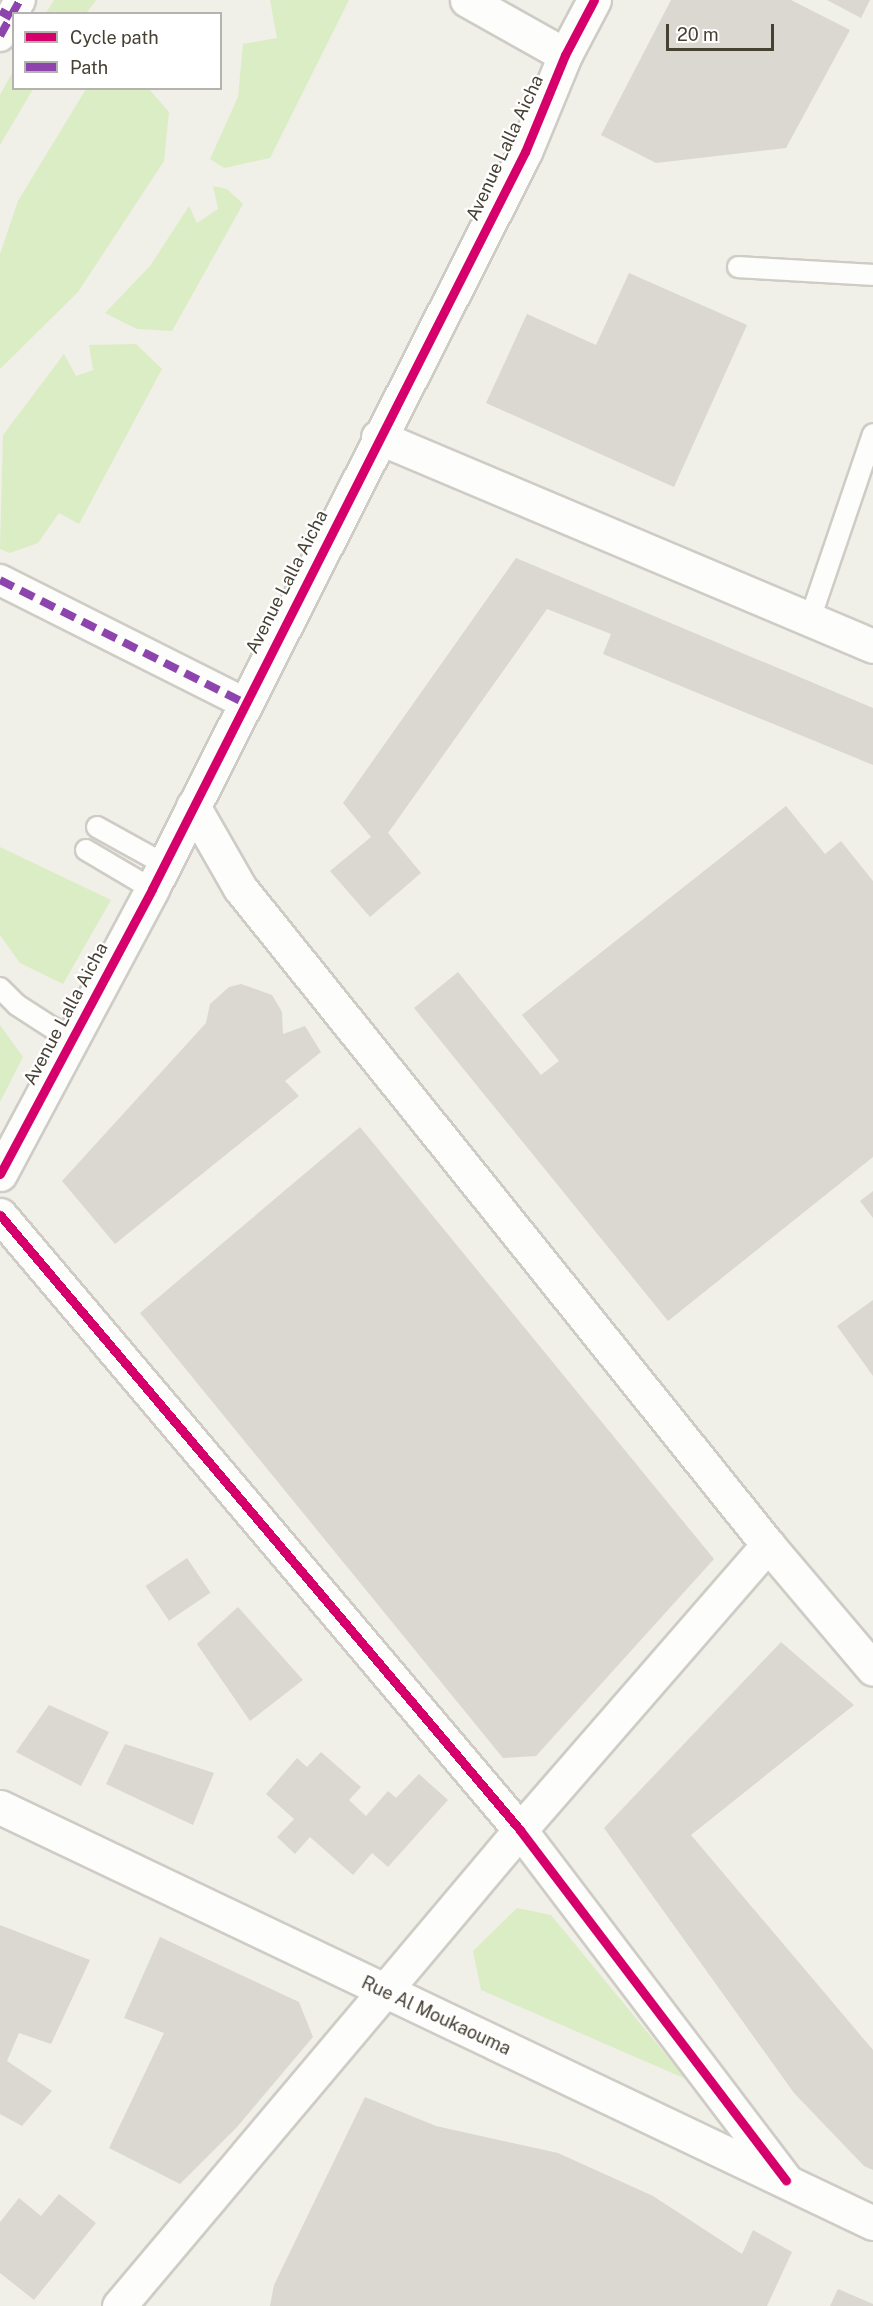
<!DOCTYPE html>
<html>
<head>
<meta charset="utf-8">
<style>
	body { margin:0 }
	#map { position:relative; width:873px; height:2306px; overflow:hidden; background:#f0efe8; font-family:"Public Sans",sans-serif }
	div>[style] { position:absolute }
	.green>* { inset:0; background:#dbedc5 }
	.building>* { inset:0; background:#dad8d1; transform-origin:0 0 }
	.roads { filter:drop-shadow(2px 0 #ceccc5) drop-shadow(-2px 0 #ceccc5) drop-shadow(0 2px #ceccc5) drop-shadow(0 -2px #ceccc5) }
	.service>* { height:20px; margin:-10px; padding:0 10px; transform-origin:10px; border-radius:10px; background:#fdfdfc }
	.pedestrian>* { height:30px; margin:-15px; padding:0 15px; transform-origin:15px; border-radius:15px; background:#fdfdfc }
	.minor>* { height:33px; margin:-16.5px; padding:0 16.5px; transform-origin:16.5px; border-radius:16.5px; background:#fdfdfc }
	.tertiary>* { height:33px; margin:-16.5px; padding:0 16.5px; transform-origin:16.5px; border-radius:16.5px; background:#fdfdfc }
	.quiet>* { height:8px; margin-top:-4px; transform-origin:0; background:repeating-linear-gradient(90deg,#8e44ad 0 15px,transparent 0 23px) }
	.cycleway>* { height:9px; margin:-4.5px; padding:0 4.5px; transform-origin:4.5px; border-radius:4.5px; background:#d6006c }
	span { translate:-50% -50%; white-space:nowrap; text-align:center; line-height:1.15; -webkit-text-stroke:4.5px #fff; paint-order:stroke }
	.street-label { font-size:18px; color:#474134 }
	.legend { position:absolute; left:12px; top:12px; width:210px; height:78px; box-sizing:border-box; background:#fff; border:2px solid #b5b3ae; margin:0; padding:8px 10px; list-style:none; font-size:18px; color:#474134 }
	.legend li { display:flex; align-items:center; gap:12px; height:30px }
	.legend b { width:30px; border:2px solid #b5b3ae }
	.scale { position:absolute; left:666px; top:24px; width:108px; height:27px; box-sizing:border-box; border:3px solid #474134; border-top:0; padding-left:8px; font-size:18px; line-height:21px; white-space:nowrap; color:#474134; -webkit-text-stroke:4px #fff; paint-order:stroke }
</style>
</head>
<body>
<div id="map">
	<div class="green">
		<div style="clip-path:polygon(54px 0,95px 0,96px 1px,86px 13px,46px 13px)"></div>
		<div style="clip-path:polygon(270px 0,349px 0,270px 158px,224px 168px,210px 159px,238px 97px,243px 44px,277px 38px)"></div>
		<div style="clip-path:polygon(13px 71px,14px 88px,33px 89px,0 145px,0 95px)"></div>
		<div style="clip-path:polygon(86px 89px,149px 89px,169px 112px,164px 161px,78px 292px,0 369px,0 254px,18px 201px)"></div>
		<div style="clip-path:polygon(213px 186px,227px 189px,243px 204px,172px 331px,137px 329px,105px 313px,150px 266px,189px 206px,197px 223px,218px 209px)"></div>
		<div style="clip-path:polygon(136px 344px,162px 369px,79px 524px,59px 513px,38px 543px,10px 553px,0 549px,3px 435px,64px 354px,76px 376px,93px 370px,89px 345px)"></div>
		<div style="clip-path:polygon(0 847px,111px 900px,63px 984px,20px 963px,0 935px)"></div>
		<div style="clip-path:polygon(0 1025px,23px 1057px,0 1102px)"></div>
		<div style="clip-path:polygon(517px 1908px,551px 1915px,686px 2079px,481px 1990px,473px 1951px)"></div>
	</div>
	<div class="building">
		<div style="clip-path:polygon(671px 0,791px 0,850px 30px,786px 148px,656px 163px,601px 135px)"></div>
		<div style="clip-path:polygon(827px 0,870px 0,861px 18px)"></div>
		<div style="clip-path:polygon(629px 273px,747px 325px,674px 487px,486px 403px,527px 314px,596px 345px)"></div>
		<div style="clip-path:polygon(516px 558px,873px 708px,873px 765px,603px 654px,611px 634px,547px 609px,388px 833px,421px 873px,370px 917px,330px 871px,371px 837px,343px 803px)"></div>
		<div style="clip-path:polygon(786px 806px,825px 854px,841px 841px,873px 881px,873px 1157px,668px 1321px,414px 1008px,458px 972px,541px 1075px,559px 1061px,522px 1015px)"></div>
		<div style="clip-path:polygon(241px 984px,272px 995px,282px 1012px,283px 1034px,305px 1026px,321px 1052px,285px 1081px,299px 1096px,115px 1244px,62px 1181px,206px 1023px,210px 1004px,229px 987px)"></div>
		<div style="clip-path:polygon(360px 1127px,714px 1559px,536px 1756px,503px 1758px,140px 1313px)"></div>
		<div style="clip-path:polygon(873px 1191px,873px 1218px,860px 1201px)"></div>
		<div style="clip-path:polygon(873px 1300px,873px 1376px,837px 1326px)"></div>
		<div style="left:187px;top:1558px;width:42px;height:50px;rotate:56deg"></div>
		<div style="clip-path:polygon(238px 1607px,303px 1680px,250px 1721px,197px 1644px)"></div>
		<div style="clip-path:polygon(781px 1642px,854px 1705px,691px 1835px,873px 2050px,873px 2170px,864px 2166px,794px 2093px,604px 1828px)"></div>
		<div style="clip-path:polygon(49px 1705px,109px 1732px,81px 1786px,16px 1752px)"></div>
		<div style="clip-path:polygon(125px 1744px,214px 1773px,193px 1825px,106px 1784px)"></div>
		<div style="clip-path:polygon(321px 1752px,361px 1787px,349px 1800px,366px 1816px,388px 1791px,396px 1798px,419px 1774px,448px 1800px,388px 1867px,372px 1853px,353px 1875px,310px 1837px,295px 1854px,277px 1837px,294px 1819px,266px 1794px,297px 1758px,307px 1767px)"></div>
		<div style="clip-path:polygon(0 1925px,90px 1960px,51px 2044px,19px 2033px,7px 2061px,52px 2091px,22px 2126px,0 2114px)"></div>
		<div style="clip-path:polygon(160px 1937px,299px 2002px,313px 2037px,237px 2127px,180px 2184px,109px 2148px,164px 2033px,124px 2018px)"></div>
		<div style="clip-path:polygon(365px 2097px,436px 2126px,558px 2153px,653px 2196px,742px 2254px,753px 2230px,792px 2252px,767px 2306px,270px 2306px,274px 2285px)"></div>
		<div style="clip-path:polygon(59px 2194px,96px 2223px,34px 2300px,0 2273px,0 2222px,19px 2198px,41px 2216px)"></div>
		<div style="clip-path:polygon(838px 2289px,873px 2304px,873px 2306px,830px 2306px)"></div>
	</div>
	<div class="roads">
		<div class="service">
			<div style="left:738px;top:267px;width:135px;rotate:3.4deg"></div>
			<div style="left:810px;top:619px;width:195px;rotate:-71.2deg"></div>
			<div style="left:97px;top:827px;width:77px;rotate:28.9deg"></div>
			<div style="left:86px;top:850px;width:77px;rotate:30.6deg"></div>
			<div style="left:0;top:988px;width:24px;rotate:45deg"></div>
			<div style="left:17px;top:1005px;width:64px;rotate:32.9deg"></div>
		</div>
		<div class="pedestrian">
			<div style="left:0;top:36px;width:41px;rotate:-60.9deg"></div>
			<div style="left:0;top:580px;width:274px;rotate:26.7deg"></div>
		</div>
		<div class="minor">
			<div style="left:378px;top:437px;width:537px;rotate:22.89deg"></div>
			<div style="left:193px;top:806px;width:95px;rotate:60.2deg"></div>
			<div style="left:240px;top:888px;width:843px;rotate:51.21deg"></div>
			<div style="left:768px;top:1545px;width:162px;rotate:49.7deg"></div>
			<div style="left:0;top:1215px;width:805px;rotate:49.78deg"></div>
			<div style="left:520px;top:1830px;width:440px;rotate:52.8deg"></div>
			<div style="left:0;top:1807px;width:967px;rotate:25.48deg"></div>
			<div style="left:119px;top:2306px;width:622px;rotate:-49.89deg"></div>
			<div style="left:520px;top:1830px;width:378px;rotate:-49deg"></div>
		</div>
		<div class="tertiary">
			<div style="left:467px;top:0;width:112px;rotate:29.3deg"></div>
			<div style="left:0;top:1174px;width:323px;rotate:-61.9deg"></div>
			<div style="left:152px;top:889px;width:826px;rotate:-63.16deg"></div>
			<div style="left:525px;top:152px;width:105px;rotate:-67.6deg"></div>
			<div style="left:565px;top:55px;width:62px;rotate:-62.2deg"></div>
		</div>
	</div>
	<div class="quiet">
		<div style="left:0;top:11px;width:13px;rotate:29deg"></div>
		<div style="left:0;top:36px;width:41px;rotate:-60.9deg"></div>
		<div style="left:0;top:580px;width:274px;rotate:26.7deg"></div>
	</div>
	<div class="cycleway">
		<div style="left:0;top:1174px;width:323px;rotate:-61.9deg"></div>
		<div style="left:152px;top:889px;width:826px;rotate:-63.16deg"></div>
		<div style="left:525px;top:152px;width:105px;rotate:-67.6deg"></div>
		<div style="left:565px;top:55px;width:62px;rotate:-62.2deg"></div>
		<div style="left:0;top:1215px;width:805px;rotate:49.78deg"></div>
		<div style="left:520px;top:1830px;width:440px;rotate:52.8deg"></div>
	</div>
	<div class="street-label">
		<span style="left:505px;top:148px;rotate:-65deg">Avenue Lalla Aicha</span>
		<span style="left:287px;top:582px;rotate:-63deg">Avenue Lalla Aicha</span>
		<span style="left:66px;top:1014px;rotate:-62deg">Avenue Lalla Aicha</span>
		<span style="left:436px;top:2016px;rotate:25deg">Rue Al Moukaouma</span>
	</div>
	<ul class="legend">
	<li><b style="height:8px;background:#d6006c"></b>Cycle path</li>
	<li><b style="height:8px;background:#8e44ad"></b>Path</li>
	</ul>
	<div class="scale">20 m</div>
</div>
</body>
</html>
